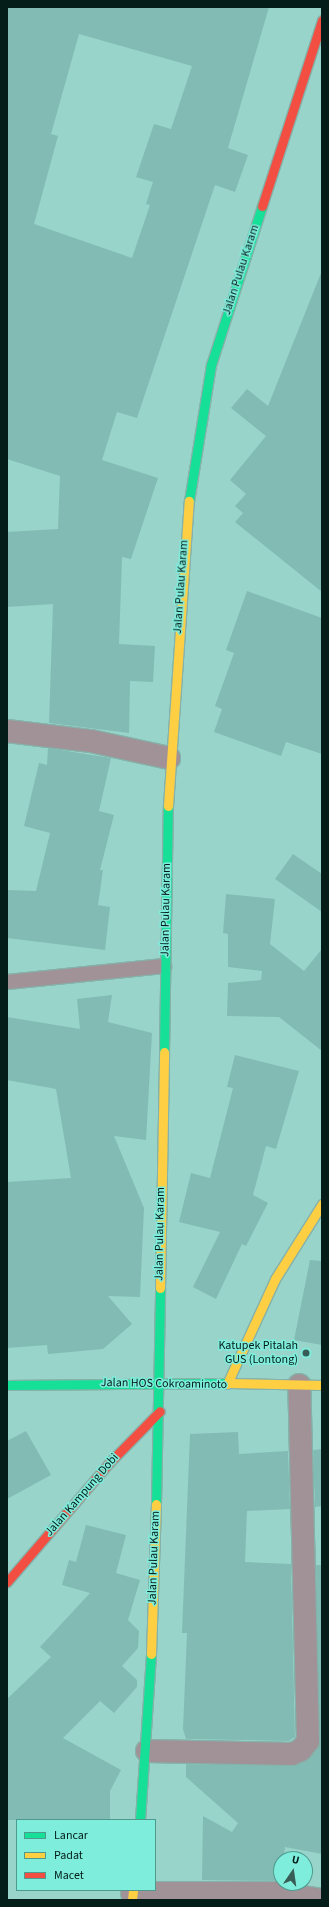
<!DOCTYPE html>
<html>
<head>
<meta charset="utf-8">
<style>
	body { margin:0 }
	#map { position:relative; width:329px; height:1907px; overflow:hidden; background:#98d4ca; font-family:"Source Sans 3",sans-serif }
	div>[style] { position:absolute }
	.building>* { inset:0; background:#82bbb3 }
	.roads { filter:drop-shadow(1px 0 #85b2aa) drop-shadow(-1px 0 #85b2aa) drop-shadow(0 1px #85b2aa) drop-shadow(0 -1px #85b2aa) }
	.lane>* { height:14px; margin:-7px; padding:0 7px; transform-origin:7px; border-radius:7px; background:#a09296 }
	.street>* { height:22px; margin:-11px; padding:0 11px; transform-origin:11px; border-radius:11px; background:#a09296 }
	.fast>* { height:9px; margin:-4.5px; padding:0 4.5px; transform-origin:4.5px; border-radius:4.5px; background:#16e098 }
	.slow>* { height:9px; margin:-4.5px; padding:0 4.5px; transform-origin:4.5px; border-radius:4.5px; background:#ffcf43 }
	.jam>* { height:9px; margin:-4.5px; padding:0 4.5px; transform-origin:4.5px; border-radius:4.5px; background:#f24e42 }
	.dots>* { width:11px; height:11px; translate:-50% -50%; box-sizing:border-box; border:2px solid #7feddc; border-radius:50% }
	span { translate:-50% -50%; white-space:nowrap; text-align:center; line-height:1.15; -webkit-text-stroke:3px #7feddc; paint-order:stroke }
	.street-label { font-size:12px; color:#041d19 }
	.poi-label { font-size:12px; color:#041d19 }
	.right { translate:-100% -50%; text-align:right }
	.frame { position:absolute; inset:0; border:8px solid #041d19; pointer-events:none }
	.legend { position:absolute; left:16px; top:1819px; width:140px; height:72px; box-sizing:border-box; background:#7feddc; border:1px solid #4e9a8e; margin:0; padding:5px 7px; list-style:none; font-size:12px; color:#041d19 }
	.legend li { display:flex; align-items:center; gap:8px; height:20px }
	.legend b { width:20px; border:1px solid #4e9a8e }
	.north { position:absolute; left:273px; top:1851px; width:40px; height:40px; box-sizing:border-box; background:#7feddc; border:1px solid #4e9a8e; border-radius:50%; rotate:13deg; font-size:11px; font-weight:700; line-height:16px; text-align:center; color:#041d19 }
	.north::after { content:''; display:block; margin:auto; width:14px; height:18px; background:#385d57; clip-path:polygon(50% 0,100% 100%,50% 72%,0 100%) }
</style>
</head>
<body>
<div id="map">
	<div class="building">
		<div style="clip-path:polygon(evenodd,7px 7px,269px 7px,228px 148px,248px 155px,235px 192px,215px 185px,137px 418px,117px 412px,102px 460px,158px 478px,131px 559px,122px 557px,119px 644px,155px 646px,153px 682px,130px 681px,129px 733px,49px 723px,53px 604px,7px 607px,7px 532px,58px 529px,60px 476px,7px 459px,7px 7px,79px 34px,192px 66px,171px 129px,154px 124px,136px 177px,153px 182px,146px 204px,150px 205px,132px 258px,34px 224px,58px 136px,51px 134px,79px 34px)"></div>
		<div style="clip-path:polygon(321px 273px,322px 274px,322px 592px,235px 522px,243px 513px,235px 506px,246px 494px,230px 480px,266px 436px,231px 408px,247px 389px,268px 406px)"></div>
		<div style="clip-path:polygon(247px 591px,322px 618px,322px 754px,286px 742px,281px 756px,214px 732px,222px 709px,215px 706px,234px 653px,226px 650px)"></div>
		<div style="clip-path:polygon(48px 748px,111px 758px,99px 811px,114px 815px,100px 870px,103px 870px,98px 905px,110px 907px,105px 950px,7px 938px,7px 890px,36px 891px,50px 833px,24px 826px,39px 763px,47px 765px)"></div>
		<div style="clip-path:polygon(293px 854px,322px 874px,322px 912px,275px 879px)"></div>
		<div style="clip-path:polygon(226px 894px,275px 899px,270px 944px,304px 971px,322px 949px,322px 1051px,279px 1017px,227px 1016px,228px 983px,261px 980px,262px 971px,228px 967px,228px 934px,223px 933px)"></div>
		<div style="clip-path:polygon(112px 995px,108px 1022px,152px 1033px,146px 1140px,114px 1136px,144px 1208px,140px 1297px,108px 1296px,132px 1324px,103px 1349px,48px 1354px,47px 1345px,7px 1348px,7px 1182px,71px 1178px,56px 1089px,7px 1080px,7px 1017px,80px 1029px,77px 999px)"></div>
		<div style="clip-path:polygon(235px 1055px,299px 1071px,276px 1149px,266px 1146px,253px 1195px,268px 1203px,246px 1246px,242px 1244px,216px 1299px,193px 1287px,220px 1232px,179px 1222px,191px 1173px,210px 1178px,233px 1088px,227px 1087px)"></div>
		<div style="clip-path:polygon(310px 1260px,322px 1261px,322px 1345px,294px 1340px)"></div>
		<div style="clip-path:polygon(26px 1431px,51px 1475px,7px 1499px,7px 1441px)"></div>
		<div style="clip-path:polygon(238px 1432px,239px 1454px,288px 1451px,290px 1509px,247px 1511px,245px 1562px,291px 1564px,295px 1737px,289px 1741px,186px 1739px,183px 1729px,187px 1633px,182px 1633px,190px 1434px)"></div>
		<div style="clip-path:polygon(322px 1449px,322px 1506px,315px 1507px,313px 1450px)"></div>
		<div style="clip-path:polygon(86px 1525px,126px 1535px,116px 1573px,140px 1580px,128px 1620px,139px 1631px,138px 1648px,122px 1666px,137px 1680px,137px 1687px,114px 1713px,100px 1701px,63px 1738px,121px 1770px,110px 1791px,110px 1820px,7px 1820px,7px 1699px,51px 1657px,40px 1647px,90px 1593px,62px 1585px,69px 1560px,76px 1562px)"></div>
		<div style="clip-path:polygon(316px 1565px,322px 1565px,322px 1854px,285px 1847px,281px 1881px,202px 1880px,203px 1816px,232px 1832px,238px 1823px,186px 1777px,186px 1764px,292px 1766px,306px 1761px,318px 1748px)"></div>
	</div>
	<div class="roads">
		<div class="lane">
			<div style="left:7px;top:982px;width:158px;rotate:-5.8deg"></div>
		</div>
		<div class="street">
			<div style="left:7px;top:731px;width:85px;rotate:6.8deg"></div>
			<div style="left:91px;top:741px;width:80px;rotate:12.3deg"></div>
			<div style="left:147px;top:1751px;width:145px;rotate:1.2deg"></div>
			<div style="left:292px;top:1754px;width:10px;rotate:-24deg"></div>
			<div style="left:301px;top:1750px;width:11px;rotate:-52deg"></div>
			<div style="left:308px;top:1741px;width:356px;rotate:-91.4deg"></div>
			<div style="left:132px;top:1893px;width:147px"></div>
			<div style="left:279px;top:1893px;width:44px;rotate:9.2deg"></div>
		</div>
		<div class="fast">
			<div style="left:189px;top:501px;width:138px;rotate:-80.8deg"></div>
			<div style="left:211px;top:365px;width:167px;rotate:-72.2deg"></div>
			<div style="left:164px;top:1052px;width:246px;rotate:-89.1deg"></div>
			<div style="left:7px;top:1385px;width:223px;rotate:-0.5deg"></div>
			<div style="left:156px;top:1504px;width:216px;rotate:-88.9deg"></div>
			<div style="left:140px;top:1820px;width:166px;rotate:-86.2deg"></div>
		</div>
		<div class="slow">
			<div style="left:168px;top:806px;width:306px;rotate:-86.1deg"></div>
			<div style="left:160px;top:1288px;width:236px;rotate:-89deg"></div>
			<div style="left:230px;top:1383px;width:92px;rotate:1.2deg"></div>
			<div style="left:227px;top:1384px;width:115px;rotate:-65.4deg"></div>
			<div style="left:275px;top:1279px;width:89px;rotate:-57.9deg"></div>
			<div style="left:151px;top:1654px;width:150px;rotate:-88.1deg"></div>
			<div style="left:132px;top:1900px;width:10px;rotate:-84deg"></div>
		</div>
		<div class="jam">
			<div style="left:262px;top:206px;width:195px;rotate:-72.1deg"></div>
			<div style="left:7px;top:1582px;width:158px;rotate:-49.4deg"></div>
			<div style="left:110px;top:1462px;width:71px;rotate:-45.6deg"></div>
		</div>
	</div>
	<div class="dots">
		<div style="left:306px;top:1353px;background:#385d57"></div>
	</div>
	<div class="street-label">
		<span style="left:241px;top:270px;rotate:-72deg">Jalan Pulau Karam</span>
		<span style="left:181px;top:587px;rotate:-86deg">Jalan Pulau Karam</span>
		<span style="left:166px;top:910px;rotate:-89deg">Jalan Pulau Karam</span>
		<span style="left:160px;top:1234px;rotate:-89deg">Jalan Pulau Karam</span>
		<span style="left:164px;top:1384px;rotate:1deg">Jalan HOS Cokroaminoto</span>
		<span style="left:82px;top:1495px;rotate:-49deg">Jalan Kampung Dobi</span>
		<span style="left:154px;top:1558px;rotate:-88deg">Jalan Pulau Karam</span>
	</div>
	<div class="poi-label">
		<span class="right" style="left:298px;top:1353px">Katupek Pitalah<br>GUS (Lontong)</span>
	</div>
	<div class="frame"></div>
	<ul class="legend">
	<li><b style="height:5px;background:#16e098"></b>Lancar</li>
	<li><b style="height:5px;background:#ffcf43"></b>Padat</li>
	<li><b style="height:5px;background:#f24e42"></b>Macet</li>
	</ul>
	<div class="north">U</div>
</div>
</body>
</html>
